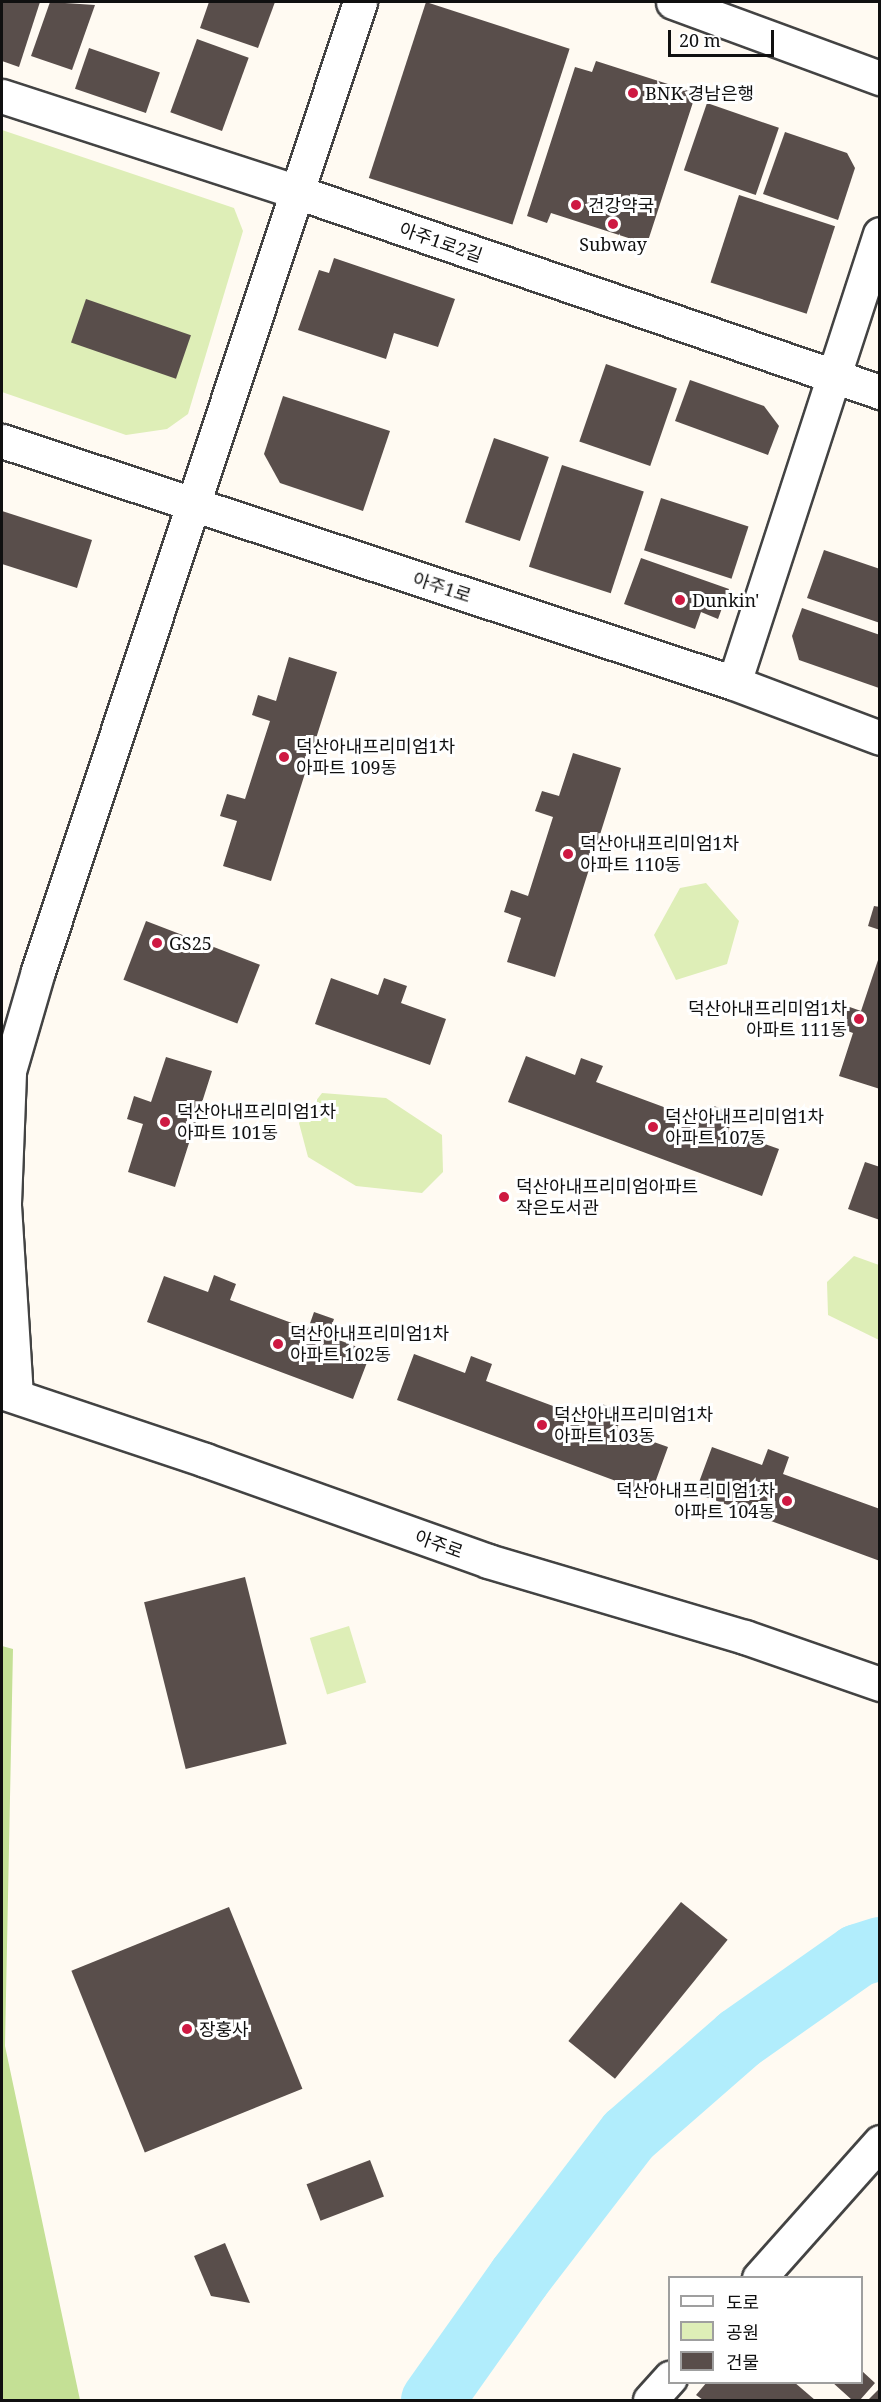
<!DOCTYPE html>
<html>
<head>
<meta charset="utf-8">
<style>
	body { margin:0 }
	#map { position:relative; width:881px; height:2402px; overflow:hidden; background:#fffaf2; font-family:"Noto Serif","Noto Sans KR",serif }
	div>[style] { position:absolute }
	.green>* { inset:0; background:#deeeb7; transform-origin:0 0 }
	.forest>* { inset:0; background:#c4e095 }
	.river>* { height:63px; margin:-31.5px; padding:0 31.5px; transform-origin:31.5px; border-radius:31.5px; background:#b1edfc }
	.building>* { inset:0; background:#594e4b; transform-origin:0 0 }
	.roads { filter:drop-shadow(2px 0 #434343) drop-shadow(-2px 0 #434343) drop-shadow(0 2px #434343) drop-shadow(0 -2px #434343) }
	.minor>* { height:33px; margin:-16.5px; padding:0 16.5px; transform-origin:16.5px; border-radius:16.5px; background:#fff }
	.dots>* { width:16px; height:16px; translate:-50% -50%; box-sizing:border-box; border:3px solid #fff; border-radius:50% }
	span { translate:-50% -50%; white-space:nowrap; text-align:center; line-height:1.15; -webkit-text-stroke:6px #fff; paint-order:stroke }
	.poi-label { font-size:18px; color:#101010 }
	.left { translate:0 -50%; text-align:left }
	.right { translate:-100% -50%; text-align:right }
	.street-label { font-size:18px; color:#101010 }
	.frame { position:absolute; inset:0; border:3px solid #101010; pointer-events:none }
	.legend { position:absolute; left:668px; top:2276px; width:195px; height:108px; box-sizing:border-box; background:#fff; border:2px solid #9f9f9f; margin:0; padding:8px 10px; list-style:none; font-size:18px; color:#101010 }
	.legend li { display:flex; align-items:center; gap:12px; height:30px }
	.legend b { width:30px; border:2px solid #9f9f9f }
	.scale { position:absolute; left:668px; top:30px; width:106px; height:27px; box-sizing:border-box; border:3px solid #101010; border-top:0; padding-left:8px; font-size:18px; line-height:21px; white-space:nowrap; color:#101010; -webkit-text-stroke:4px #fff; paint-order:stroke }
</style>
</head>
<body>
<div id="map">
	<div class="green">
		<div style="clip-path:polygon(2px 130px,234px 208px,243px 231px,188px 414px,167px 429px,126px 435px,2px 392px)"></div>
		<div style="clip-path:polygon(706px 883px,739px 921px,727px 964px,676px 980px,654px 935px,680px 888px)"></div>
		<div style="clip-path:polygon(322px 1093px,386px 1098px,442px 1135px,443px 1172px,422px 1193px,356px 1186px,308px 1157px,299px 1123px)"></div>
		<div style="clip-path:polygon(854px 1256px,879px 1265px,879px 1340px,828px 1315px,827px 1282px)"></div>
		<div style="left:349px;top:1626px;width:59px;height:41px;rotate:73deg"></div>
	</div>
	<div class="forest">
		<div style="clip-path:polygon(2px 1646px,13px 1649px,5px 2046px,80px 2400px,2px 2400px)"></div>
	</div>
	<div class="river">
		<div style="left:432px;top:2400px;width:151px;rotate:-54.7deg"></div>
		<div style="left:519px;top:2277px;width:179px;rotate:-52.5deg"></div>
		<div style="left:628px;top:2135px;width:147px;rotate:-41.1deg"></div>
		<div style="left:739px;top:2038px;width:144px;rotate:-35.1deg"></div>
		<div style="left:857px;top:1955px;width:24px;rotate:-17deg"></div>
	</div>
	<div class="building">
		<div style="clip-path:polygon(2px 2px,40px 2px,19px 67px,2px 61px)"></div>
		<div style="clip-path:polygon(50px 2px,95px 5px,72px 70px,31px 56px)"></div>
		<div style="clip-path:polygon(209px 2px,275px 2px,258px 48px,200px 28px)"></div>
		<div style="left:426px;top:2px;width:151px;height:185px;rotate:18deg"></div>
		<div style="left:197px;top:39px;width:55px;height:78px;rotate:20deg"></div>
		<div style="left:89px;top:48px;width:75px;height:43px;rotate:19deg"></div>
		<div style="clip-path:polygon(596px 61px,696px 93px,647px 244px,551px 213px,547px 223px,527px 216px,575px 67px,592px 72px)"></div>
		<div style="left:707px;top:103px;width:76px;height:71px;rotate:19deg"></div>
		<div style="clip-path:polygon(785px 132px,847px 153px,855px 168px,838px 220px,763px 194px)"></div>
		<div style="left:739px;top:195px;width:101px;height:92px;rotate:18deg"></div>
		<div style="clip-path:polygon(334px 258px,455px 299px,438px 347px,394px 333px,386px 359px,298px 330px,319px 270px,329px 273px)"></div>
		<div style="left:86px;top:299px;width:111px;height:46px;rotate:19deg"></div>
		<div style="left:606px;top:364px;width:75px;height:82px;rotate:19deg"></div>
		<div style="clip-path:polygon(690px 380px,764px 406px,779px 426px,768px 455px,675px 421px)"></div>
		<div style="clip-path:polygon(283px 396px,390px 431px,363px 511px,280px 483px,264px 454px)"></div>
		<div style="left:494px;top:438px;width:58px;height:89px;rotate:19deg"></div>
		<div style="left:562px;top:465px;width:86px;height:107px;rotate:18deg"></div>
		<div style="left:661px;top:498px;width:92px;height:55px;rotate:18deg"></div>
		<div style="clip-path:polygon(2px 511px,92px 540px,77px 588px,2px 564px)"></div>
		<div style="clip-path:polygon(824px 550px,880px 569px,880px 623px,807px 598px)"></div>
		<div style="clip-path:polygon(641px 558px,729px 589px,718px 619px,701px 612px,695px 629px,624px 604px)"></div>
		<div style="clip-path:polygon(802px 608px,880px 635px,879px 688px,799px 660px,792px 636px)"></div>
		<div style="clip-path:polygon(289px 657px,337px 672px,271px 881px,223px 866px,237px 821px,220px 816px,227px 794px,245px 799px,270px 721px,252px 715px,258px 695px,276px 701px)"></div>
		<div style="clip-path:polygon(573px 753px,621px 768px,555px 977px,507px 962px,521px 918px,504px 912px,511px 890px,528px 896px,553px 817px,535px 811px,542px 791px,559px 796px)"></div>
		<div style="clip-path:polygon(874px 906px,880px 907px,880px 930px,868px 926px)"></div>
		<div style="left:146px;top:921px;width:122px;height:63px;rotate:21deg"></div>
		<div style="clip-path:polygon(880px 954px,880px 1089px,839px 1076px,853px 1033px,837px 1027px,844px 1005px,861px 1011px)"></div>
		<div style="clip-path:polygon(331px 978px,378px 995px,384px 978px,407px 986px,401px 1003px,446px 1019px,430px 1065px,315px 1024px)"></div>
		<div style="clip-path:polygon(526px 1056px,575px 1075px,581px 1058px,603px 1066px,596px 1082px,707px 1123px,714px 1106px,735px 1114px,728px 1131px,779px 1149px,762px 1196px,508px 1102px)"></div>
		<div style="clip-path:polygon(166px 1057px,212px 1071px,175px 1187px,128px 1172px,143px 1124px,127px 1119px,134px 1096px,151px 1102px)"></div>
		<div style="clip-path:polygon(865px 1162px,880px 1167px,880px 1220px,848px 1209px)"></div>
		<div style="clip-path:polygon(214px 1275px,236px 1284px,230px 1300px,308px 1329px,314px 1312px,334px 1319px,328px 1336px,371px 1352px,353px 1399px,147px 1322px,164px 1276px,208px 1292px)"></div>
		<div style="clip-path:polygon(414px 1354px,465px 1373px,471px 1356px,492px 1364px,486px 1381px,596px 1422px,602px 1404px,623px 1412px,617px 1429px,668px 1447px,651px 1494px,397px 1400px)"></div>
		<div style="clip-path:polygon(712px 1447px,762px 1465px,768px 1449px,789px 1457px,783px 1474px,880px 1509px,880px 1561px,695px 1493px)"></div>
		<div style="left:245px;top:1577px;width:172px;height:104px;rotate:76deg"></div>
		<div style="left:681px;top:1902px;width:60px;height:179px;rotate:39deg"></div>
		<div style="left:229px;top:1907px;width:196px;height:170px;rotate:68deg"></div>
		<div style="left:370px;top:2160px;width:39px;height:68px;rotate:69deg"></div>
		<div style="clip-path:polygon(225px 2243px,250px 2303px,211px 2296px,194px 2256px)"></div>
		<div style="clip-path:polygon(862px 2371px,875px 2383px,860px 2400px,852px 2400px,832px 2382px,862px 2382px)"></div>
		<div style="clip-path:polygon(707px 2382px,794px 2382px,815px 2400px,703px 2400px,696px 2395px)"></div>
		<div style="clip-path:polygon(880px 2388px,880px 2400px,868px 2400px)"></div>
	</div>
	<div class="roads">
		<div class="minor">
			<div style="left:673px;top:2px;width:221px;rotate:20.2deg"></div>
			<div style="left:2px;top:96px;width:307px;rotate:18deg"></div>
			<div style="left:294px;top:191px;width:620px;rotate:18.93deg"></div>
			<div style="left:2px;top:441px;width:771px;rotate:18.29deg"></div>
			<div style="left:734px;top:683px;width:156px;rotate:20.6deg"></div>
			<div style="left:734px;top:683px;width:472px;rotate:-72deg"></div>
			<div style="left:2px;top:1392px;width:214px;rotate:18.5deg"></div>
			<div style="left:205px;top:1460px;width:300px;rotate:19.6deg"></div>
			<div style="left:488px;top:1561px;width:268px;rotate:16.5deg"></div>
			<div style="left:745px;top:1637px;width:143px;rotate:19.2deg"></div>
			<div style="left:16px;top:1396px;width:193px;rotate:-93.6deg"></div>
			<div style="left:4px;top:1203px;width:132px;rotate:-87.8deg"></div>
			<div style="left:9px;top:1071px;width:104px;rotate:-73.8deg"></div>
			<div style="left:38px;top:971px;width:1021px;rotate:-71.62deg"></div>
			<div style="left:759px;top:2278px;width:182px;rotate:-48.3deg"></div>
			<div style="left:650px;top:2400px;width:30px;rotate:-48deg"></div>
		</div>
	</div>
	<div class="dots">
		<div style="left:633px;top:93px;background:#ce1942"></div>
		<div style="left:576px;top:205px;background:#ce1942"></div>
		<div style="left:613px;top:224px;background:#ce1942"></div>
		<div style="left:680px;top:600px;background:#ce1942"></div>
		<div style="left:284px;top:757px;background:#ce1942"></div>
		<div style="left:568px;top:854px;background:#ce1942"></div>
		<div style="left:157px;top:943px;background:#ce1942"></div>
		<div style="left:859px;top:1019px;background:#ce1942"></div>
		<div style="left:165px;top:1122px;background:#ce1942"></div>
		<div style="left:653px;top:1127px;background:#ce1942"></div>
		<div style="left:504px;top:1197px;background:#ce1942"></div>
		<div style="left:278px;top:1344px;background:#ce1942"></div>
		<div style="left:542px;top:1425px;background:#ce1942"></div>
		<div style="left:787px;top:1501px;background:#ce1942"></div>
		<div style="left:187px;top:2029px;background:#ce1942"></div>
	</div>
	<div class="poi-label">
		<span class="left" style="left:645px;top:93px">BNK 경남은행</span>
		<span class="left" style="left:588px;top:205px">건강약국</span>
		<span style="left:613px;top:244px">Subway</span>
		<span class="left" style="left:692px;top:600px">Dunkin'</span>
		<span class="left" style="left:296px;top:757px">덕산아내프리미엄1차<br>아파트 109동</span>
		<span class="left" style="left:580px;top:854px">덕산아내프리미엄1차<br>아파트 110동</span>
		<span class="left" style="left:169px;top:943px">GS25</span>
		<span class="right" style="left:847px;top:1019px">덕산아내프리미엄1차<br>아파트 111동</span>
		<span class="left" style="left:177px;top:1122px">덕산아내프리미엄1차<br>아파트 101동</span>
		<span class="left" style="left:665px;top:1127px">덕산아내프리미엄1차<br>아파트 107동</span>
		<span class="left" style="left:516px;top:1197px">덕산아내프리미엄아파트<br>작은도서관</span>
		<span class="left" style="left:290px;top:1344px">덕산아내프리미엄1차<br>아파트 102동</span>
		<span class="left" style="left:554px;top:1425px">덕산아내프리미엄1차<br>아파트 103동</span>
		<span class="right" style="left:775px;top:1501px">덕산아내프리미엄1차<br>아파트 104동</span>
		<span class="left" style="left:199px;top:2029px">장훙사</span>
	</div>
	<div class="street-label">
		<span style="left:441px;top:242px;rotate:19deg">아주1로2길</span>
		<span style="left:442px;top:587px;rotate:18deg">아주1로</span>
		<span style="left:439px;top:1544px;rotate:20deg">아주로</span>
	</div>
	<div class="frame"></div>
	<ul class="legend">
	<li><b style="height:8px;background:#fff"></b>도로</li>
	<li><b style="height:16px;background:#deeeb7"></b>공원</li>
	<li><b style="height:16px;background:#594e4b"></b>건물</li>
	</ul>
	<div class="scale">20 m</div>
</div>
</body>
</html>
